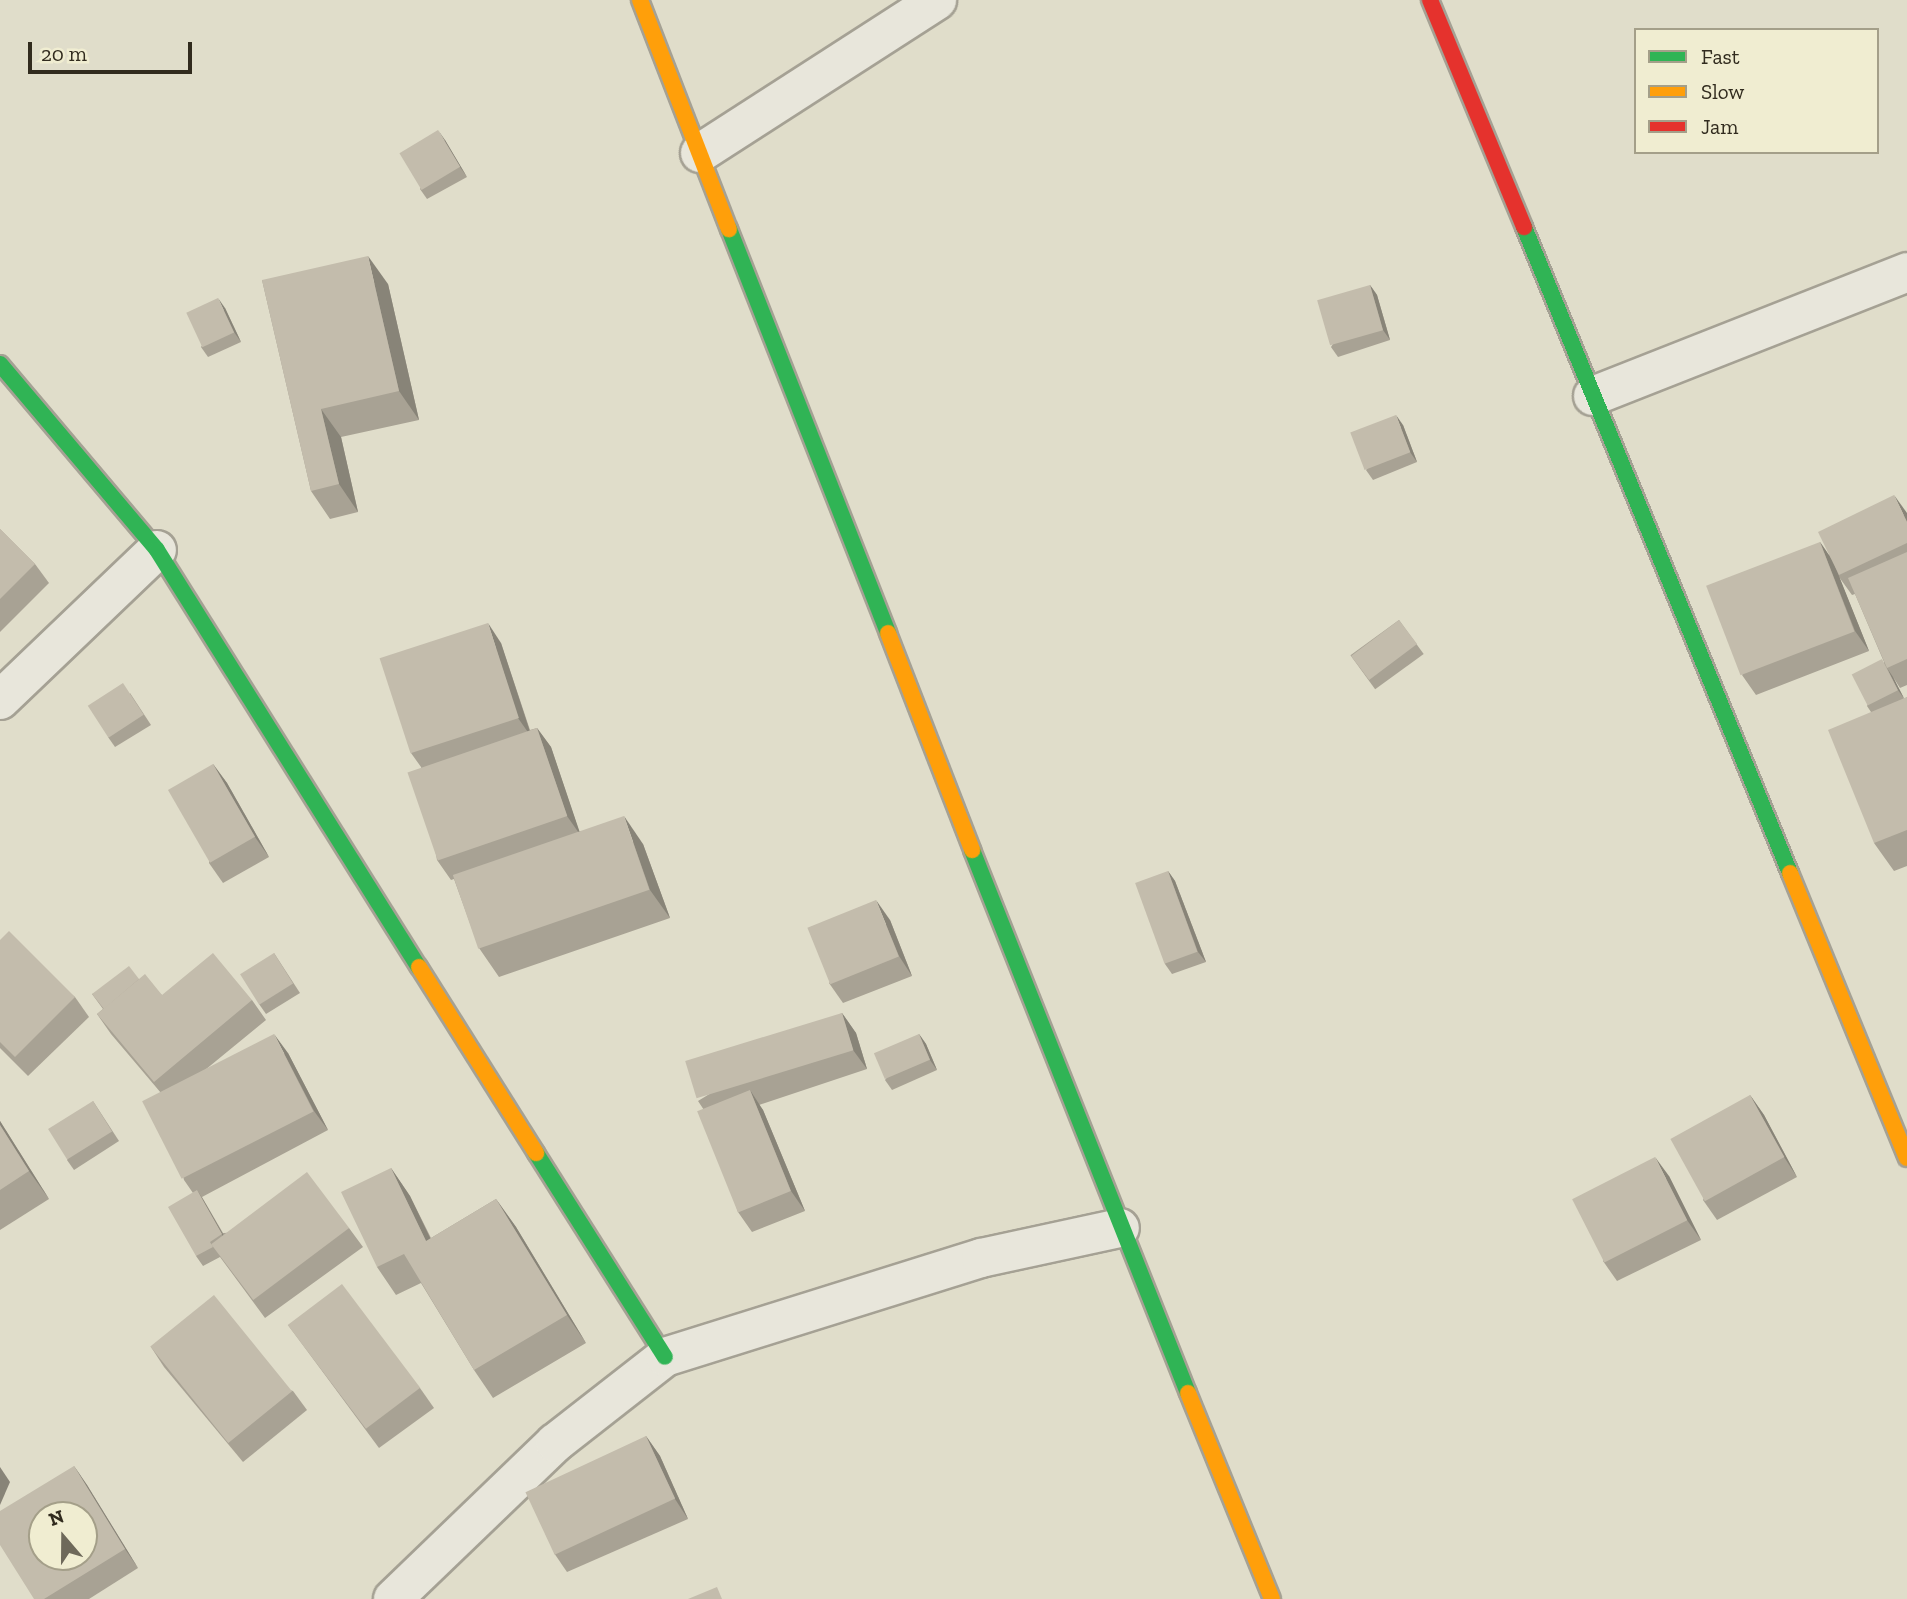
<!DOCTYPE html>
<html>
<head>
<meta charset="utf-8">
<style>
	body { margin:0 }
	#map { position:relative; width:1907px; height:1599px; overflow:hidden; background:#e0ddca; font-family:"Zilla Slab",serif }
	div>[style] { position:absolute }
	.roads { filter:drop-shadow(2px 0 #a5a194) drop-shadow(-2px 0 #a5a194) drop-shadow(0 2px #a5a194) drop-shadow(0 -2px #a5a194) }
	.street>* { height:38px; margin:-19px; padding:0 19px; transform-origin:19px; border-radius:19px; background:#e8e6db }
	.fast>* { height:16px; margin:-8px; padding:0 8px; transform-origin:8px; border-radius:8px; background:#30b455 }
	.slow>* { height:16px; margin:-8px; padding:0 8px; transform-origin:8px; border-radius:8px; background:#ff9f0a }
	.jam>* { height:16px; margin:-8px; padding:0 8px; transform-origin:8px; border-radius:8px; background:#e5322d }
	.wall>* { inset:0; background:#a8a294; transform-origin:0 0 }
	.shaded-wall>* { inset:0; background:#888478 }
	.building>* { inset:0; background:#c3bcac; transform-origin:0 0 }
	span { translate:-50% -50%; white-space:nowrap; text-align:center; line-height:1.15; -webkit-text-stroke:5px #f0edd1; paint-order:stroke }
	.legend { position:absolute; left:1634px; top:28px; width:245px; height:126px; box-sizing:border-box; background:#f0edd1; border:2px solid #a49f89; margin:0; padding:9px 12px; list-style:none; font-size:21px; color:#312b1e }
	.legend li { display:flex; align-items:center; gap:14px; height:35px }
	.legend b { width:35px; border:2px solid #a49f89 }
	.north { position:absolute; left:28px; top:1501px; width:70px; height:70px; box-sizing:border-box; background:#f0edd1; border:2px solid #a49f89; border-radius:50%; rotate:340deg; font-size:19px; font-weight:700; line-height:28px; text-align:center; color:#312b1e }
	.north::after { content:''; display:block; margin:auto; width:24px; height:32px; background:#6e695a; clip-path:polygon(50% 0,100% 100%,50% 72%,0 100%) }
	.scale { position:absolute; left:28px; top:42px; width:164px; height:32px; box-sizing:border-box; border:4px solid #312b1e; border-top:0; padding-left:9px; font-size:21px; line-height:24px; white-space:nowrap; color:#312b1e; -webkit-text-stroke:5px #f0edd1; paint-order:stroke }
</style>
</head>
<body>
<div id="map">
	<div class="roads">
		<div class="street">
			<div style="left:700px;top:153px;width:282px;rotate:-32.8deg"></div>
			<div style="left:1593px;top:396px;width:338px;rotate:-21.5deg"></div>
			<div style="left:0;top:700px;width:217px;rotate:-43.7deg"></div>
			<div style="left:393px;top:1599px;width:225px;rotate:-43.9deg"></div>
			<div style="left:555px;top:1443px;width:140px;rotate:-38deg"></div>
			<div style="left:665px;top:1357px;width:331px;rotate:-17.4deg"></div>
			<div style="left:981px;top:1258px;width:142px;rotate:-12.2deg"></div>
		</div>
		<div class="fast">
			<div style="left:1524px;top:227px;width:699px;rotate:67.62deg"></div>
			<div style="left:729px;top:229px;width:434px;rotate:68.5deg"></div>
			<div style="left:0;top:364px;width:243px;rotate:49.8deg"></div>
			<div style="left:157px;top:550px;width:492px;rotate:57.9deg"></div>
			<div style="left:972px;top:850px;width:584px;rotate:68.31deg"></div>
			<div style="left:536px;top:1153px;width:241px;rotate:57.7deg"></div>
		</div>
		<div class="slow">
			<div style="left:640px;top:0;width:246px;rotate:68.8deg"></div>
			<div style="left:888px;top:633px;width:233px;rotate:68.8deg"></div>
			<div style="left:1790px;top:873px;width:308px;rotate:67.7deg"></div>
			<div style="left:419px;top:967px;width:220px;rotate:57.8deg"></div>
			<div style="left:1188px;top:1393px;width:222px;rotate:67.8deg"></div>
		</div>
		<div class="jam">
			<div style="left:1430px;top:0;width:246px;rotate:67.5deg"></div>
		</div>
	</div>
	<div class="wall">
		<div style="clip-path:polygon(445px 140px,467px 177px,427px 199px,420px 189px)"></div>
		<div style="clip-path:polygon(262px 280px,388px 284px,419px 420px,341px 437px,358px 512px,330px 519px,311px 491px)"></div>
		<div style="clip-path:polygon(1370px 285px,1377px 295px,1390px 340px,1338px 357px,1331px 347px)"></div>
		<div style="clip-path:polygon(225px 308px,241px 342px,208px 357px,201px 347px)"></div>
		<div style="clip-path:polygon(1403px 425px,1417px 462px,1373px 480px,1366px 470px)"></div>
		<div style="clip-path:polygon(1907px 513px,1907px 685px,1900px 688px,1893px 677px,1904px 699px,1907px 697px,1907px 866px,1894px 871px,1874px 843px,1871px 712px,1867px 706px,1884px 662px,1855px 594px,1852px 595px,1839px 577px,1869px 651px,1756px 695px,1742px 675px,1820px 542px,1829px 555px)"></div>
		<div style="clip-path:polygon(0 529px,35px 564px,49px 583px,0 632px)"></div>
		<div style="left:1399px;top:620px;width:42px;height:60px;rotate:54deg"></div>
		<div style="clip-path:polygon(501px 643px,530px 730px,537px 728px,551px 747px,579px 831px,643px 844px,670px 918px,499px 977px,479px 948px,454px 879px,451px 880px,437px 860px,421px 767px,411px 753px)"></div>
		<div style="clip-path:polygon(130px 693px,151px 725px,115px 747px,108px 737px)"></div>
		<div style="clip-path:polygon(213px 764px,227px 783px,269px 857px,223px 883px,209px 863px)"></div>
		<div style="clip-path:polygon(1168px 871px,1175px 881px,1206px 962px,1172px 974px,1165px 964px)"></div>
		<div style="clip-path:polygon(890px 920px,912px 976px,843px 1003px,829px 983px)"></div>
		<div style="clip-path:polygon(0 940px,75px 997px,89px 1017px,28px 1076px,0 1048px)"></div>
		<div style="clip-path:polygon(274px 953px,300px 993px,266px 1014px,259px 1004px)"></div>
		<div style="clip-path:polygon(139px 979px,162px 995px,252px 1000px,266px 1020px,205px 1070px,288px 1053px,328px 1130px,202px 1197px,223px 1233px,349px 1228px,363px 1247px,265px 1318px,220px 1257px,203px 1266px,196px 1256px,193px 1193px,184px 1180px,161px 1093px,111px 1034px,97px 1014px,103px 1009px,92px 994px)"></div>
		<div style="clip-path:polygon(842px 1013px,856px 1033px,867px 1069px,759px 1105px,763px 1110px,805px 1211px,752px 1232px,738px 1212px,704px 1110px,698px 1101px)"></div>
		<div style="clip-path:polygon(919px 1034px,926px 1044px,937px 1070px,892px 1090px,885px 1080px)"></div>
		<div style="clip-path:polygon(1750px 1095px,1764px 1115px,1797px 1177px,1717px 1220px,1703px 1200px)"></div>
		<div style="clip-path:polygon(93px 1101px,119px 1141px,74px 1170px,67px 1160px)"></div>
		<div style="clip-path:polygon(0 1121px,49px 1199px,0 1230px)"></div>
		<div style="clip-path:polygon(391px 1168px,410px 1196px,431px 1238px,496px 1199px,516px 1227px,586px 1343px,493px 1398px,474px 1370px,421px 1283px,396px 1295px,377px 1267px)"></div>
		<div style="clip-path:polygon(1669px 1176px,1701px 1240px,1617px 1281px,1603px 1261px)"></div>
		<div style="clip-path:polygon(288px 1325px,420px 1388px,434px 1408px,379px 1448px)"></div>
		<div style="clip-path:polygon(151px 1347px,293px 1391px,307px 1410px,243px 1462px,164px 1367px)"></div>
		<div style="clip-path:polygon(646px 1436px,660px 1456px,688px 1519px,567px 1572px,554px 1553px)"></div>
		<div style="clip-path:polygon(74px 1466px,87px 1485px,138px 1568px,89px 1599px,34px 1599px)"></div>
	</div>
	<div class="shaded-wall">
		<div style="clip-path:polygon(438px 130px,445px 140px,467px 177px,460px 167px)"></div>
		<div style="clip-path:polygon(368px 256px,388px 284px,419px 420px,399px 391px)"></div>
		<div style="clip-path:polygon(1370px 285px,1377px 295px,1390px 340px,1383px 330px)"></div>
		<div style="clip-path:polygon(218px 298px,225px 308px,241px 342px,234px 332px)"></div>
		<div style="clip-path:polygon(321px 409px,341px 437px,358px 512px,339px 484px)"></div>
		<div style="clip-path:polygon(1396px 415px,1403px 425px,1417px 462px,1410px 452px)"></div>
		<div style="clip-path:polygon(1894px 495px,1907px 513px,1907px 522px)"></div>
		<div style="clip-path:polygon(1820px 542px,1833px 561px,1869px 651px,1855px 631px)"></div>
		<div style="clip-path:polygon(488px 623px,501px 643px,532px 738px,518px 718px)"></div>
		<div style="clip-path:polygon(1887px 668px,1893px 677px,1905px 700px,1898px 690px)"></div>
		<div style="clip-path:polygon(537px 728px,551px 747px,581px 836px,567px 816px)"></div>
		<div style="clip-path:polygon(213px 764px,227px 783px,269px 857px,255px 837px)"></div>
		<div style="clip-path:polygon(624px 816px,643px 844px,670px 918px,650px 890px)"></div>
		<div style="clip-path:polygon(1168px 871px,1175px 881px,1206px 962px,1198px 952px)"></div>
		<div style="clip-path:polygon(876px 900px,890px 920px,912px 976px,899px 956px)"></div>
		<div style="clip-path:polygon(842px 1013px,856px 1033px,867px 1069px,853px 1050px)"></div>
		<div style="clip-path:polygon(274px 1034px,288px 1053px,328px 1130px,314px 1111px)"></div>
		<div style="clip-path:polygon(919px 1034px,926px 1044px,937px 1070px,930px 1060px)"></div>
		<div style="clip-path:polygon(750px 1090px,763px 1110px,805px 1211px,791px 1191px)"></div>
		<div style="clip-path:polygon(1750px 1095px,1764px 1115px,1797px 1177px,1784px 1157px)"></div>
		<div style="clip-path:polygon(0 1121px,49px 1199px,29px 1171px,0 1125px)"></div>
		<div style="clip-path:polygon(1655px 1157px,1669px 1176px,1701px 1240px,1687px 1220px)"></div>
		<div style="clip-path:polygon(391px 1168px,410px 1196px,445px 1269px,426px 1241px)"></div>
		<div style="clip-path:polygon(197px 1190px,204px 1201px,232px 1250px,225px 1240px)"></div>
		<div style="clip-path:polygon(496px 1199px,516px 1227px,586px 1343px,567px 1315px)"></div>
		<div style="clip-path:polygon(646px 1436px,660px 1456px,688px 1519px,675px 1499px)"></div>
		<div style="clip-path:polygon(74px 1466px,87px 1485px,138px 1568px,125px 1549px)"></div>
		<div style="clip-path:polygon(0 1467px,10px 1482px,0 1505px)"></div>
	</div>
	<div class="building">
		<div style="left:438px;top:130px;width:43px;height:45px;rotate:59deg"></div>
		<div style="clip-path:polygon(368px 256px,399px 391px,321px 409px,339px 484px,311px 491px,262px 280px)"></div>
		<div style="left:1370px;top:285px;width:47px;height:55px;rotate:74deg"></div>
		<div style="left:218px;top:298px;width:38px;height:35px;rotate:65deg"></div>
		<div style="left:1396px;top:415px;width:40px;height:49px;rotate:69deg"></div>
		<div style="clip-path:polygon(1894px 495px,1907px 522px,1907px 543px,1839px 575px,1818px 532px)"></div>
		<div style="clip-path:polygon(0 529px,35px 564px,0 599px)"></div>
		<div style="left:1820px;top:542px;width:96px;height:122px;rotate:69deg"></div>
		<div style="clip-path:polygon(1907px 552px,1907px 659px,1887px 668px,1848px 578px)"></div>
		<div style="left:1399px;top:620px;width:30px;height:60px;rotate:53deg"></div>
		<div style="left:488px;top:623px;width:100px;height:114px;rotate:72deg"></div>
		<div style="left:1882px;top:659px;width:35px;height:34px;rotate:63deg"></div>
		<div style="left:123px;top:683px;width:38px;height:42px;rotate:57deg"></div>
		<div style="clip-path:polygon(1907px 697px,1907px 830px,1874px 843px,1828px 730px)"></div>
		<div style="left:537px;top:728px;width:93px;height:137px;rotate:71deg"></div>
		<div style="left:213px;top:764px;width:84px;height:52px;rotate:60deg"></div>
		<div style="left:624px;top:816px;width:78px;height:181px;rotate:71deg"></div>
		<div style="left:1168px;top:871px;width:86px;height:35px;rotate:70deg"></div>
		<div style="left:876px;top:900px;width:61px;height:74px;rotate:68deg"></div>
		<div style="clip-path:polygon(9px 931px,75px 997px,15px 1057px,0 1042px,0 940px)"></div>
		<div style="clip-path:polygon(213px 953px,252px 1000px,154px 1082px,97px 1014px,145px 974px,162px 995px)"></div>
		<div style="left:274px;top:953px;width:36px;height:40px;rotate:58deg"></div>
		<div style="clip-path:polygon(129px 966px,139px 979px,104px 1009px,92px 994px)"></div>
		<div style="left:842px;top:1013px;width:39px;height:164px;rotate:73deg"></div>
		<div style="left:274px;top:1034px;width:87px;height:148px;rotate:63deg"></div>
		<div style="left:919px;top:1034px;width:28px;height:49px;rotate:67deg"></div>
		<div style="left:750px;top:1090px;width:109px;height:57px;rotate:68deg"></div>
		<div style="left:1750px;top:1095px;width:71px;height:91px;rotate:61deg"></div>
		<div style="left:93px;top:1101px;width:36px;height:53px;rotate:58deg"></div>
		<div style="clip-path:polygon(0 1125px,29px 1171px,0 1190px)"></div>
		<div style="left:1655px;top:1157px;width:71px;height:93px;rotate:63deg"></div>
		<div style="clip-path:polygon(391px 1168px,426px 1241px,496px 1199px,567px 1315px,474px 1370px,404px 1254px,377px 1267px,341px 1192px)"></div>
		<div style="left:307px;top:1172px;width:70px;height:120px;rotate:53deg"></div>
		<div style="clip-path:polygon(197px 1190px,222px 1234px,210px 1242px,213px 1247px,196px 1256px,168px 1207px)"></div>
		<div style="left:342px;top:1284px;width:130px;height:68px;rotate:53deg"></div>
		<div style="left:214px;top:1295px;width:124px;height:82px;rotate:51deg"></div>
		<div style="left:646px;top:1436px;width:69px;height:133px;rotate:65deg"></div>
		<div style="clip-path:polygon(evenodd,74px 1466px,125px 1549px,44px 1599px,34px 1599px,0 1545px,0 1511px,74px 1466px,42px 1515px,84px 1515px,84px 1557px,42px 1557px,42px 1515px)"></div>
		<div style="clip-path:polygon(717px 1587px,722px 1599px,688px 1599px)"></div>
	</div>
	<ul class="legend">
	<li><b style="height:9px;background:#30b455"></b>Fast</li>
	<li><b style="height:9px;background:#ff9f0a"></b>Slow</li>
	<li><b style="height:9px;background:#e5322d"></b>Jam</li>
	</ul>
	<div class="north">N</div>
	<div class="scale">20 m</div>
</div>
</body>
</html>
